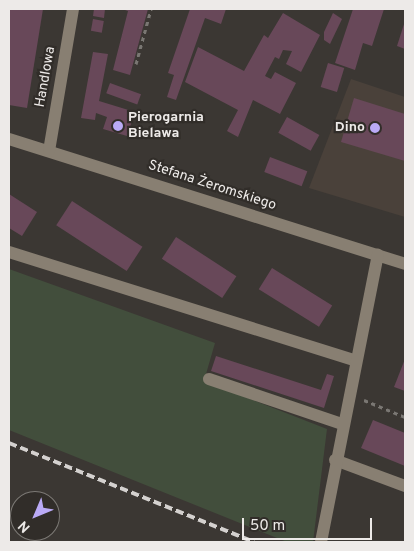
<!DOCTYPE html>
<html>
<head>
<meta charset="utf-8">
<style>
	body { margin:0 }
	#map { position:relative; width:414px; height:551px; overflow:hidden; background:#3b3733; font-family:Overpass,sans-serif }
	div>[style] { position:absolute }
	.built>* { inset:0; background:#4a413a }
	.green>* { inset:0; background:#424e3c }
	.building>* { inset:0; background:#684859; transform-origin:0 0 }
	.path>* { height:3px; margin-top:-1.5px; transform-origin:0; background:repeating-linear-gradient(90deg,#7a7773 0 4px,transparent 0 8px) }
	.minor>* { height:12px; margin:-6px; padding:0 6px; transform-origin:6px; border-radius:6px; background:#887f72 }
	.rail>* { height:4px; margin-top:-2px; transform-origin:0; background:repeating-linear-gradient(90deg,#d4d1cf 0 8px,transparent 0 12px) }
	.dots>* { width:14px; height:14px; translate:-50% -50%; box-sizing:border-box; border:2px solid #312d29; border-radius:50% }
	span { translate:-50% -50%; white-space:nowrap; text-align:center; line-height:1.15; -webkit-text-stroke:4.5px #312d29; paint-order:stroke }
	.street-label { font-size:14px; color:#edeae8 }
	.poi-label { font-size:14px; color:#edeae8; font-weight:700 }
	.left { translate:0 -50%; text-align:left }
	.right { translate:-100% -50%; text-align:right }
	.frame { position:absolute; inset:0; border:10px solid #edeae8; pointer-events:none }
	.north { position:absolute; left:10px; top:491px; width:50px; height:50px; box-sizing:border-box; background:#312d29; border:1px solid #7c7975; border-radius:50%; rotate:225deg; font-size:14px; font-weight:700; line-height:20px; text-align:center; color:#edeae8 }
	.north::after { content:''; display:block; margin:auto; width:18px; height:22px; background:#baaaf6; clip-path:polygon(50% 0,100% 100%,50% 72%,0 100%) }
	.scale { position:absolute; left:242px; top:518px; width:130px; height:22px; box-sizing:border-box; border:2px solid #edeae8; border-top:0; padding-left:6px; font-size:15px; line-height:18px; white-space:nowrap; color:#edeae8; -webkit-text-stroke:4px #312d29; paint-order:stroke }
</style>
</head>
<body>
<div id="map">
	<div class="built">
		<div style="clip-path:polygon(351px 79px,405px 97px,405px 217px,309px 188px)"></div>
	</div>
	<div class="green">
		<div style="clip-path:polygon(9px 269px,215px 343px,204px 381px,327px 429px,313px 542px,287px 542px,9px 430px)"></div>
	</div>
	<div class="building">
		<div style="clip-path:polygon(9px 9px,43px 9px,27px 108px,9px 105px)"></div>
		<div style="clip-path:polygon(94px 9px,105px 9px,104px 18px,93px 16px)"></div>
		<div style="clip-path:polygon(122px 9px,148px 9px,130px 75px,113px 70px,128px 11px)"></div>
		<div style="clip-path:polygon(190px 9px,226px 9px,221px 24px,205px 18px,176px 100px,167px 97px,174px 75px,168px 73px)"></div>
		<div style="clip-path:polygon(353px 9px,384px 9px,372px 46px,363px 43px,355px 70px,335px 63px)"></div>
		<div style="clip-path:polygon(283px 13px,320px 35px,301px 72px,286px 64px,292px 51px,283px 50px,279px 59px,275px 57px,265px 76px,271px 79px,275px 72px,296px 83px,280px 114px,253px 100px,238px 137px,227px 131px,238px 110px,185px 82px,198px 47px,244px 71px,264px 35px,268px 38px)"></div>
		<div style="clip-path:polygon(333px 13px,342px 19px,330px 44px,324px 40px,324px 32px)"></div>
		<div style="left:93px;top:19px;width:11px;height:12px;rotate:10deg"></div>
		<div style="clip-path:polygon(405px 21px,405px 49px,397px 46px)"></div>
		<div style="clip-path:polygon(93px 52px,108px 54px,99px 101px,135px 112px,127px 136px,103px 129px,107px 117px,96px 113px,95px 120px,81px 118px)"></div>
		<div style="left:328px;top:63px;width:17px;height:25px;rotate:17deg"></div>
		<div style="left:110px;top:83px;width:33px;height:11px;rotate:20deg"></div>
		<div style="clip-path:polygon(354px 98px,405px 114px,405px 161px,341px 142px)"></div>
		<div style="left:287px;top:117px;width:37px;height:18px;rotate:29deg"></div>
		<div style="left:270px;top:157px;width:40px;height:16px;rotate:21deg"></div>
		<div style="clip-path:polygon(9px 194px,37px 212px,22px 236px,9px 228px)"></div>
		<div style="left:72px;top:201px;width:84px;height:29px;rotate:33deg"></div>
		<div style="left:176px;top:237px;width:72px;height:26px;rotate:33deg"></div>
		<div style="left:272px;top:268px;width:71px;height:25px;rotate:32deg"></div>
		<div style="clip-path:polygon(216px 356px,321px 390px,327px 374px,334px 376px,324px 408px,211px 371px)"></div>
		<div style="clip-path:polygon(405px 359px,405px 391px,394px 387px)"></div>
		<div style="clip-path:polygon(373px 420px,405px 433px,405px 466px,361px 448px)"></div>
	</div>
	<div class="path">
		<div style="left:136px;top:64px;width:57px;rotate:-74.7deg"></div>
		<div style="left:364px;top:400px;width:44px;rotate:22.5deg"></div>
	</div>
	<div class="minor">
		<div style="left:9px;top:139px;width:415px;rotate:17.5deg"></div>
		<div style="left:49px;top:151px;width:144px;rotate:-80.4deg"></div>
		<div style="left:9px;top:252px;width:362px;rotate:17.4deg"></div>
		<div style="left:209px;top:379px;width:140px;rotate:18.7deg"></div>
		<div style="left:335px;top:460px;width:75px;rotate:20.4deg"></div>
		<div style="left:321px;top:542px;width:293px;rotate:-78.8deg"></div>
	</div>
	<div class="rail">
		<div style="left:9px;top:443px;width:264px;rotate:22deg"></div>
	</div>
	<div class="dots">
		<div style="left:118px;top:126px;background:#baaaf6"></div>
		<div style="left:375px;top:128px;background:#baaaf6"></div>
	</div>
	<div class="street-label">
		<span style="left:46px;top:77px;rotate:-80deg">Handlowa</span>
		<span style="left:212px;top:186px;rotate:18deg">Stefana Żeromskiego</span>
	</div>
	<div class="poi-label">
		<span class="left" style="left:128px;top:126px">Pierogarnia<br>Bielawa</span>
		<span class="right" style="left:365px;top:128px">Dino</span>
	</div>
	<div class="frame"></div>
	<div class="north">N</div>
	<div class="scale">50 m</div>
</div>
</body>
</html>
